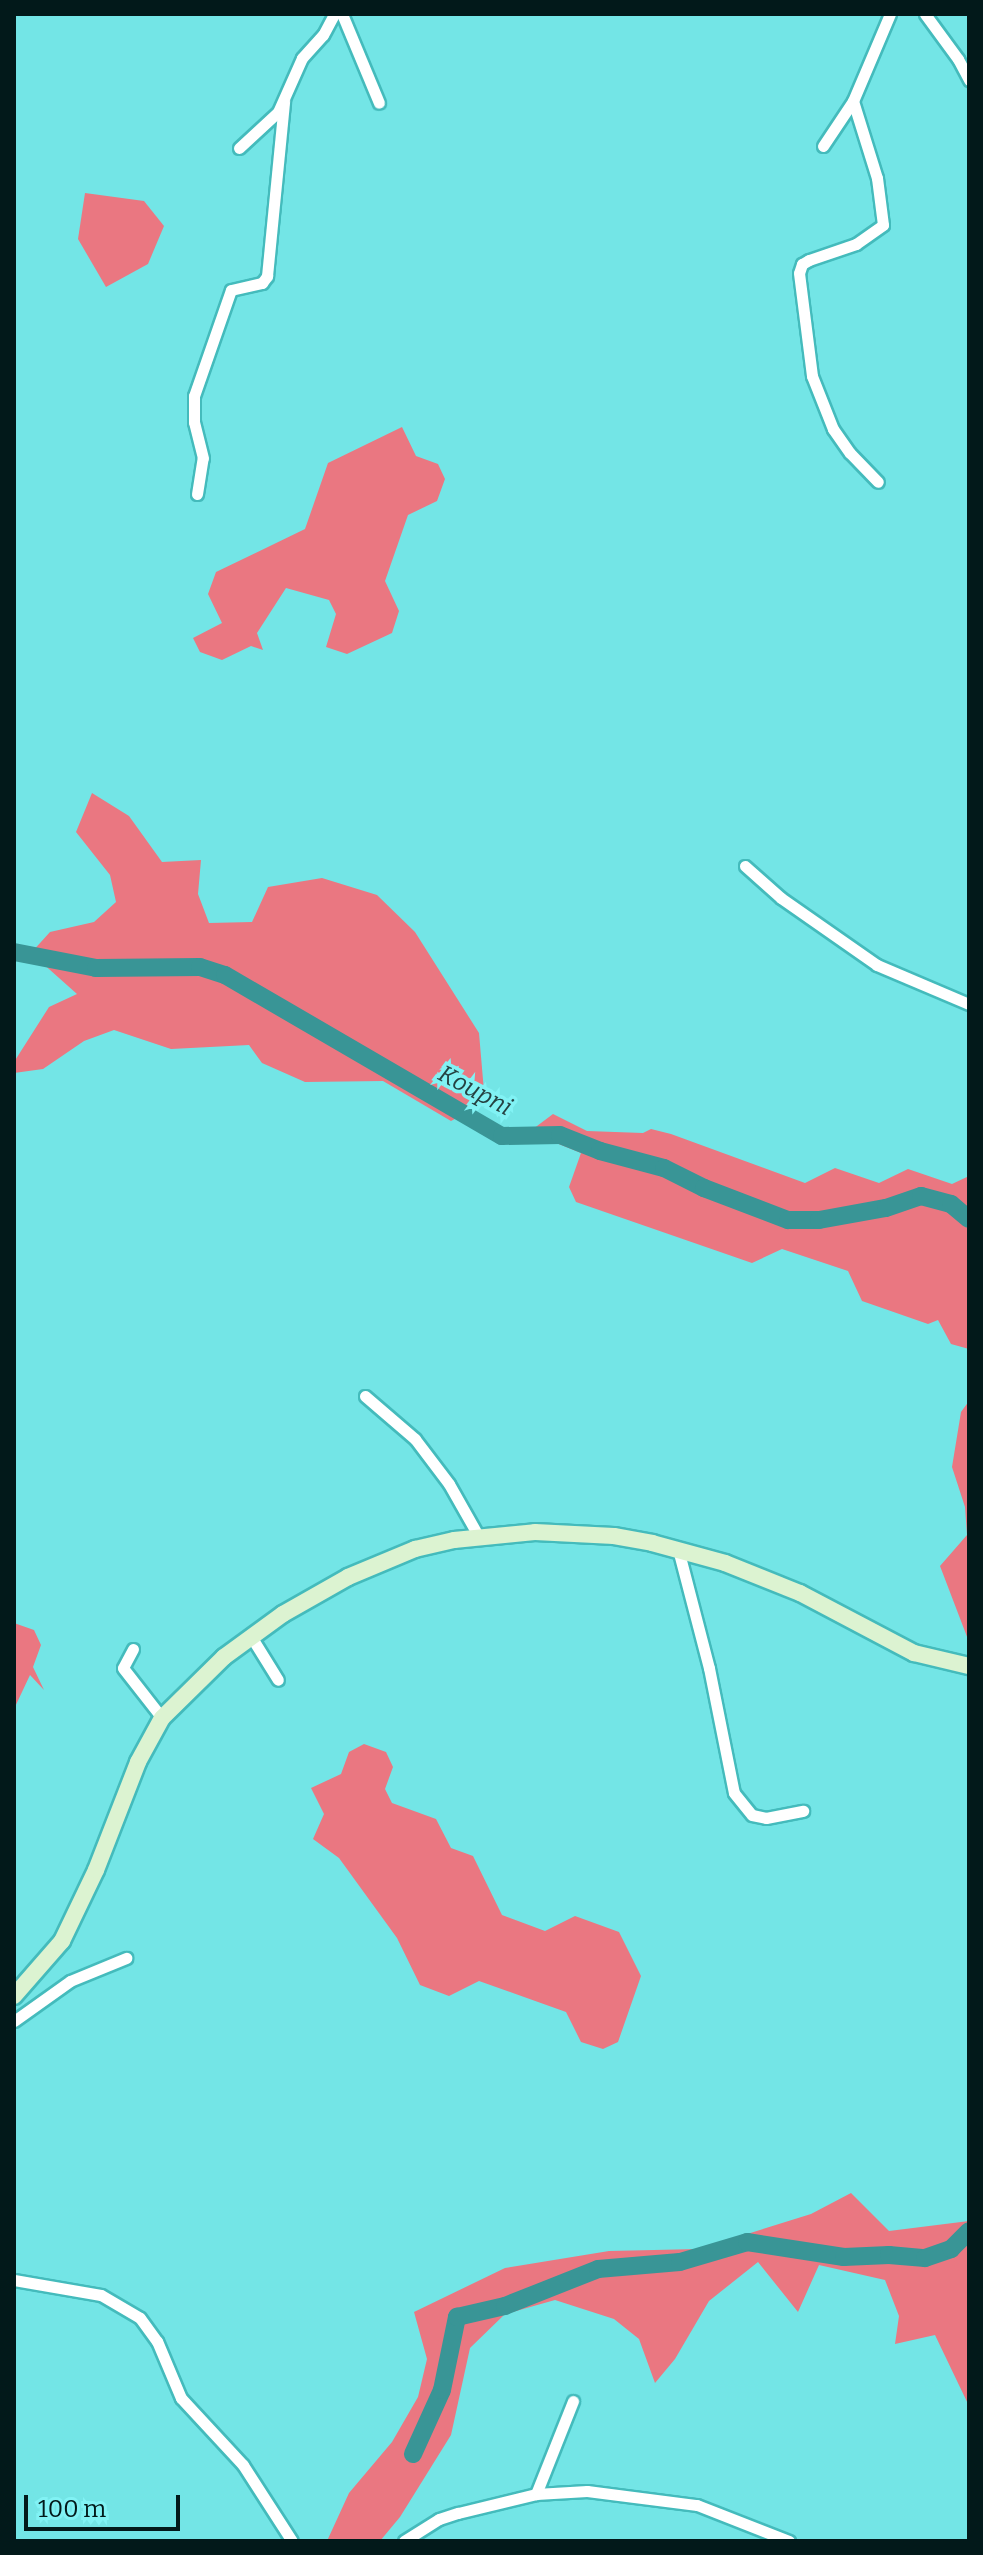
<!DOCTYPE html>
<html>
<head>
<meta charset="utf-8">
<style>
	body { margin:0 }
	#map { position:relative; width:983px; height:2555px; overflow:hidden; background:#73e5e6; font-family:Bitter,serif }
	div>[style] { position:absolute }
	.forest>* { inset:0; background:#ea7781 }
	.river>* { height:18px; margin:-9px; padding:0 9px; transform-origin:9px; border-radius:9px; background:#399596 }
	.roads { filter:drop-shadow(2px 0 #44bbbc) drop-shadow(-2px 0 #44bbbc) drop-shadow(0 2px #44bbbc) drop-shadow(0 -2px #44bbbc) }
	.minor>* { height:11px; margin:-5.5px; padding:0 5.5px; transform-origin:5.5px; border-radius:5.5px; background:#fff }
	.secondary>* { height:16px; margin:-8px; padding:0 8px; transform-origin:8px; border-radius:8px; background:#dcf3d1 }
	span { translate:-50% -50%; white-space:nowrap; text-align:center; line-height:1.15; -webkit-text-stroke:7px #81f2f4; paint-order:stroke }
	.water-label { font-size:24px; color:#254242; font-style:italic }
	.frame { position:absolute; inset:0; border:16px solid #02191a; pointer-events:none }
	.scale { position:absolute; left:24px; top:2495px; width:156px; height:36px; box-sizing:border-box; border:4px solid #02191a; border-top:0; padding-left:10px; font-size:24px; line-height:28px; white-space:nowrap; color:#02191a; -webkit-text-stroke:6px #81f2f4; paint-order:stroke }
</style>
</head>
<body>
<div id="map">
	<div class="forest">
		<div style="clip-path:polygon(85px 193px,144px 201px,164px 226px,148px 264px,106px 287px,78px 239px)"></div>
		<div style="clip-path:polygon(402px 427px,416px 456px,438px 464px,445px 479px,437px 501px,408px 515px,385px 581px,399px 611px,392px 633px,347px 654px,326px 647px,336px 614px,329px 600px,286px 588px,257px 633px,263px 650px,251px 646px,222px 660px,200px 652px,193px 638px,222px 623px,208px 594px,216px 572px,305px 529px,328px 463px)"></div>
		<div style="clip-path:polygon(92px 793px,129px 816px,162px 862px,201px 860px,198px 894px,209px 923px,252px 922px,268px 887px,322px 878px,377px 895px,415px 932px,479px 1033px,485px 1103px,451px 1121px,383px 1081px,305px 1082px,262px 1063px,249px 1045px,171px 1049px,114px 1030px,84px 1041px,43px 1069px,14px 1073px,14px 1062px,49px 1007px,77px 994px,31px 953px,50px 932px,94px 922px,116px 902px,110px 875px,76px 832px)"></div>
		<div style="clip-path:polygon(553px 1114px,587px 1131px,643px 1133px,651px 1129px,671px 1134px,805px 1183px,835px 1168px,879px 1183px,908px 1169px,952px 1184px,969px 1176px,969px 1349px,951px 1344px,938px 1320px,928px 1324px,862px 1301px,848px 1271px,782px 1249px,752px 1263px,576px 1202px,569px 1187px,581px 1153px,529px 1132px)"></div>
		<div style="clip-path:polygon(969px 1401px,969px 1642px,940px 1566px,967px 1535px,965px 1507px,952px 1467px,961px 1412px)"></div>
		<div style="clip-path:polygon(14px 1623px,34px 1630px,41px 1645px,33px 1667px,44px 1690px,30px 1675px,14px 1709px)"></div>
		<div style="clip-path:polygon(364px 1744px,386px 1752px,393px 1767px,385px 1789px,392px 1803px,436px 1819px,451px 1848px,473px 1856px,502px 1915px,545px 1931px,575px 1916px,619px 1932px,641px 1976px,618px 2042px,603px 2049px,581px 2042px,566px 2012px,479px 1981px,449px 1996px,420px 1985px,397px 1938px,339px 1858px,313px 1839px,324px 1814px,311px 1788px,341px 1774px,349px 1752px)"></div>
		<div style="clip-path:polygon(851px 2193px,889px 2231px,969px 2221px,969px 2406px,935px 2335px,895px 2344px,899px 2316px,885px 2280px,819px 2265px,798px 2312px,758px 2262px,709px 2301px,675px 2359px,655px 2383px,639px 2339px,614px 2319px,555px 2300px,505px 2314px,470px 2348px,451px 2435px,400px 2517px,380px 2541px,327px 2541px,349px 2493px,392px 2442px,418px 2397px,427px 2359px,414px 2312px,505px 2268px,609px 2251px,699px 2249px,811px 2214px)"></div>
	</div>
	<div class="river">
		<div style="left:14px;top:952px;width:84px;rotate:11deg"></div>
		<div style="left:96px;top:968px;width:104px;rotate:-0.6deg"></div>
		<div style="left:200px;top:967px;width:26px;rotate:18deg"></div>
		<div style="left:225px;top:975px;width:320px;rotate:30.2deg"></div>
		<div style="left:502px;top:1136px;width:58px;rotate:-1deg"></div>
		<div style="left:560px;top:1135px;width:43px;rotate:21.8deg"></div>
		<div style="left:600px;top:1151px;width:66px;rotate:14.9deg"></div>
		<div style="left:664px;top:1168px;width:45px;rotate:26.6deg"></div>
		<div style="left:704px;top:1188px;width:90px;rotate:20.9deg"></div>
		<div style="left:788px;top:1220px;width:31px"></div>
		<div style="left:819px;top:1220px;width:68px;rotate:-10.2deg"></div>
		<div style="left:886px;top:1208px;width:37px;rotate:-19deg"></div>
		<div style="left:921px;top:1196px;width:31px;rotate:15deg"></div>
		<div style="left:951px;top:1204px;width:23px;rotate:40deg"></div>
		<div style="left:413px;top:2454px;width:70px;rotate:-65.6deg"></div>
		<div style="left:442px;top:2390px;width:75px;rotate:-78.4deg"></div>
		<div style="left:457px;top:2317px;width:49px;rotate:-12.9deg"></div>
		<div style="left:505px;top:2306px;width:100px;rotate:-21.7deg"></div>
		<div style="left:598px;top:2269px;width:82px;rotate:-4.9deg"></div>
		<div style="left:680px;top:2262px;width:70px;rotate:-16.6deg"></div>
		<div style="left:747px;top:2242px;width:98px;rotate:8.8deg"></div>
		<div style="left:844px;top:2257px;width:45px;rotate:-2.5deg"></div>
		<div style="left:889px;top:2255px;width:36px;rotate:5deg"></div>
		<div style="left:925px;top:2258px;width:28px;rotate:-19deg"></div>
		<div style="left:951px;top:2249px;width:25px;rotate:-45deg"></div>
	</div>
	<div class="roads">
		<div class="minor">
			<div style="left:342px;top:14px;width:96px;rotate:67.4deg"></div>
			<div style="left:925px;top:14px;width:56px;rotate:53.7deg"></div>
			<div style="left:958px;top:59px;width:24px;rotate:62deg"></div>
			<div style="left:853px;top:101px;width:81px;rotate:72.7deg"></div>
			<div style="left:877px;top:178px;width:47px;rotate:82.7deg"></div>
			<div style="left:883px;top:225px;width:33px;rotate:145deg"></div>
			<div style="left:856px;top:244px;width:50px;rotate:161.2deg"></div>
			<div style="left:809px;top:260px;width:8px;rotate:150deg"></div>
			<div style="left:802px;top:264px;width:9px;rotate:108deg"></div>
			<div style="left:799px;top:273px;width:104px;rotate:82.8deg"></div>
			<div style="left:812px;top:376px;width:57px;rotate:68.4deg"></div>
			<div style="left:833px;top:429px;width:29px;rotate:55deg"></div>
			<div style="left:850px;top:453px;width:40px;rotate:46deg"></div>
			<div style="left:823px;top:146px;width:54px;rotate:-56.3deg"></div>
			<div style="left:853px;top:101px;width:95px;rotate:-67deg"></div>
			<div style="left:239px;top:148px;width:53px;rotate:-42.7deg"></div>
			<div style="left:278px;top:112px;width:59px;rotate:-66deg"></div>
			<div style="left:302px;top:58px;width:31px;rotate:-48deg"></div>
			<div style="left:323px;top:35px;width:24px;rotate:-62deg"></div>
			<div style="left:197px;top:494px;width:36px;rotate:-81deg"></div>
			<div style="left:203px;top:458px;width:37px;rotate:-104deg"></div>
			<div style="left:194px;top:422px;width:26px;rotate:-90deg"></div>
			<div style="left:194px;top:396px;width:112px;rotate:-70.8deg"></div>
			<div style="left:231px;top:290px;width:32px;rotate:-13deg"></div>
			<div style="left:262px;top:283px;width:9px;rotate:-54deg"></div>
			<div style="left:267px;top:276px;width:175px;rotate:-84.4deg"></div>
			<div style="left:745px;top:866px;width:48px;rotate:41.6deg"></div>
			<div style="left:781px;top:898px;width:117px;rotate:34.9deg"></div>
			<div style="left:877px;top:965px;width:100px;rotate:23deg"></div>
			<div style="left:365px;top:1396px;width:66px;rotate:40.7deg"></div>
			<div style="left:415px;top:1439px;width:56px;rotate:52.9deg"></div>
			<div style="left:449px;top:1484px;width:61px;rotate:60.5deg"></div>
			<div style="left:678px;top:1549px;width:123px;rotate:75.4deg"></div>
			<div style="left:709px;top:1668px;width:127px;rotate:78.7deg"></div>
			<div style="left:734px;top:1793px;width:28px;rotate:51deg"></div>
			<div style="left:752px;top:1815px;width:14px;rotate:12deg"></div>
			<div style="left:766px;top:1818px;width:38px;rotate:-11deg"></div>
			<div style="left:252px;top:1638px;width:49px;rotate:58.2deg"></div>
			<div style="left:133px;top:1649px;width:21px;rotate:118deg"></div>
			<div style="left:123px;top:1668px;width:63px;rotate:52deg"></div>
			<div style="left:14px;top:2021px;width:69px;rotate:-35.5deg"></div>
			<div style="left:70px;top:1981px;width:61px;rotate:-22.3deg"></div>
			<div style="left:14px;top:2280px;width:88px;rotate:9.8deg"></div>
			<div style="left:101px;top:2295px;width:45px;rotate:30.5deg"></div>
			<div style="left:140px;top:2318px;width:29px;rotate:54deg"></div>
			<div style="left:157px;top:2341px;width:62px;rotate:67.2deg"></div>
			<div style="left:181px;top:2398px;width:91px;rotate:47.2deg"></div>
			<div style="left:243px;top:2465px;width:90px;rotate:57.2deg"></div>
			<div style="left:536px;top:2494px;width:100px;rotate:-68.3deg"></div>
			<div style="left:404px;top:2541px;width:41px;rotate:-32.2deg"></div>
			<div style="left:439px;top:2519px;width:20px;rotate:-18deg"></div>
			<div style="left:458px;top:2513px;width:80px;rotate:-13.7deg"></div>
			<div style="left:536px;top:2494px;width:51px;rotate:-3.4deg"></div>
			<div style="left:587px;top:2491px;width:111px;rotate:7.3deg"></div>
			<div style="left:697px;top:2505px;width:99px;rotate:21.4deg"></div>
		</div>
		<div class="secondary">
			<div style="left:14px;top:1996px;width:73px;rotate:-48.9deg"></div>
			<div style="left:62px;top:1941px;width:79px;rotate:-64.4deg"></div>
			<div style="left:96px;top:1870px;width:116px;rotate:-68.7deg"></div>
			<div style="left:138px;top:1762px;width:50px;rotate:-61.4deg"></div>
			<div style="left:162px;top:1718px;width:87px;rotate:-44.5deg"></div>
			<div style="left:224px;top:1657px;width:73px;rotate:-36.1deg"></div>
			<div style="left:283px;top:1614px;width:75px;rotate:-29.6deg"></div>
			<div style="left:348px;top:1577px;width:73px;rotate:-22.7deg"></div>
			<div style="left:415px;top:1549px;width:40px;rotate:-13deg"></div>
			<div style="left:454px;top:1540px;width:81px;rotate:-5.6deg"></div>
			<div style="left:535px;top:1532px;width:79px;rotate:2.9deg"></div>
			<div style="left:614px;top:1536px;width:39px;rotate:10deg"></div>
			<div style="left:652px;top:1543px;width:76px;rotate:15.3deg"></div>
			<div style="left:725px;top:1563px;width:81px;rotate:21.8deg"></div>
			<div style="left:800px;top:1593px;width:129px;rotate:27.8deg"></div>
			<div style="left:914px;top:1653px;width:57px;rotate:13.3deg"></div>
		</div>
	</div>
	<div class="water-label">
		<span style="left:475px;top:1091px;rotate:28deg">Koupni</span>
	</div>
	<div class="frame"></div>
	<div class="scale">100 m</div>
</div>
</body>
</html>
